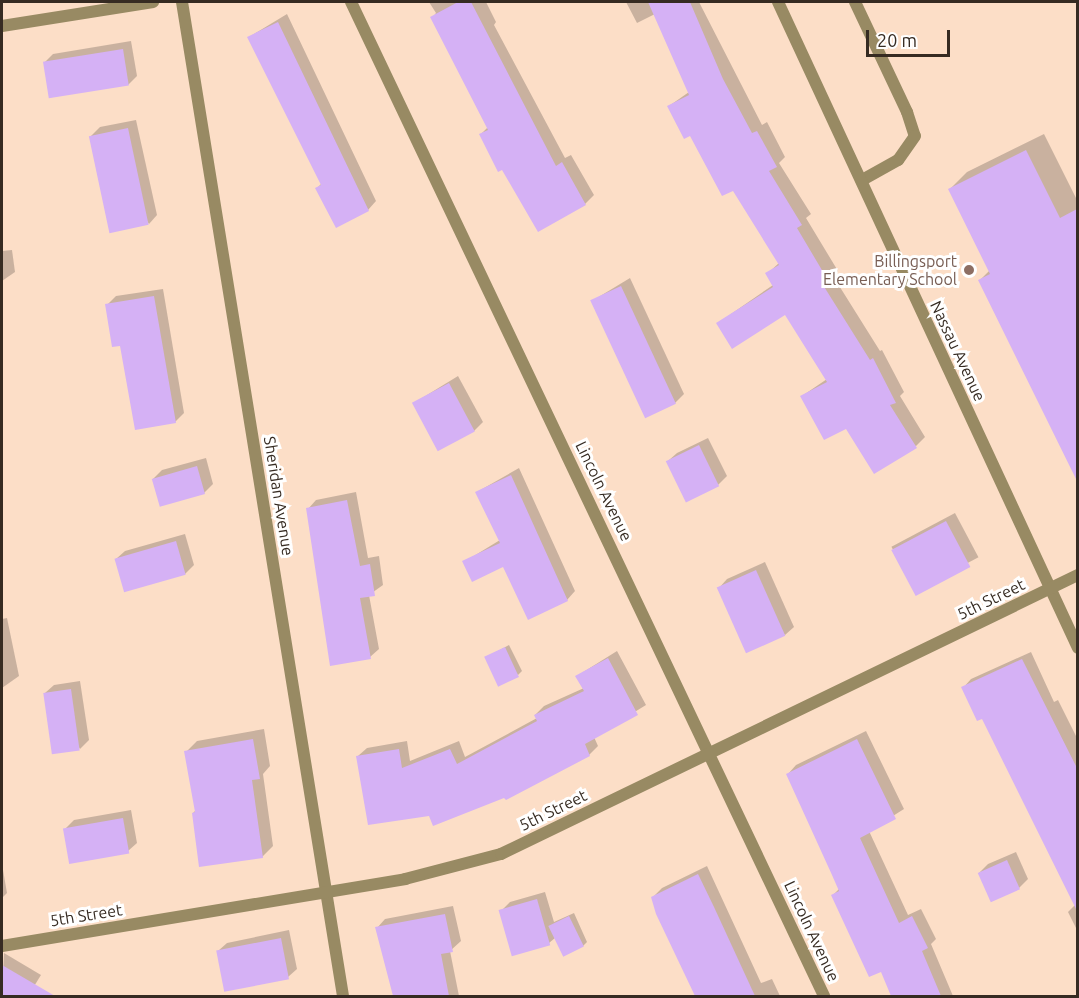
<!DOCTYPE html>
<html>
<head>
<meta charset="utf-8">
<style>
	body { margin:0 }
	#map { position:relative; width:1079px; height:998px; overflow:hidden; background:#fcdec7; font-family:Ubuntu,sans-serif }
	div>[style] { position:absolute }
	.shadow>* { inset:0; background:#0003; transform-origin:0 0 }
	.building>* { inset:0; background:#d5b1f5; transform-origin:0 0 }
	.lane>* { height:12px; margin:-6px; padding:0 6px; transform-origin:6px; border-radius:6px; background:#988a63 }
	.street>* { height:12px; margin:-6px; padding:0 6px; transform-origin:6px; border-radius:6px; background:#988a63 }
	.dots>* { width:16px; height:16px; translate:-50% -50%; box-sizing:border-box; border:3px solid #fff; border-radius:50% }
	span { translate:-50% -50%; white-space:nowrap; text-align:center; line-height:1.15; -webkit-text-stroke:6px #fff; paint-order:stroke }
	.education-label { font-size:16px; color:#785e54 }
	.right { translate:-100% -50%; text-align:right }
	.street-label { font-size:16px; color:#362b22 }
	.frame { position:absolute; inset:0; border:3px solid #362b22; pointer-events:none }
	.scale { position:absolute; left:866px; top:30px; width:84px; height:27px; box-sizing:border-box; border:3px solid #362b22; border-top:0; padding-left:8px; font-size:18px; line-height:21px; white-space:nowrap; color:#362b22; -webkit-text-stroke:4px #fff; paint-order:stroke }
</style>
</head>
<body>
<div id="map">
	<div class="shadow">
		<div style="clip-path:polygon(429px 2px,486px 2px,496px 22px,494px 25px,565px 158px,571px 155px,594px 195px,585px 204px,481px 134px,488px 127px,432px 18px,436px 13px)"></div>
		<div style="clip-path:polygon(626px 2px,699px 2px,762px 125px,767px 122px,785px 157px,779px 163px,811px 214px,806px 218px,838px 271px,833px 276px,880px 351px,882px 350px,904px 392px,900px 396px,925px 437px,916px 446px,846px 427px,802px 396px,827px 379px,786px 313px,718px 323px,773px 285px,767px 274px,780px 262px,734px 189px,669px 106px,689px 92px,655px 14px,637px 23px)"></div>
		<div style="clip-path:polygon(287px 14px,376px 201px,368px 210px,317px 188px,322px 183px,249px 37px)"></div>
		<div style="clip-path:polygon(131px 41px,137px 76px,128px 85px,45px 62px,53px 54px)"></div>
		<div style="clip-path:polygon(136px 120px,157px 215px,149px 224px,91px 136px,100px 127px)"></div>
		<div style="clip-path:polygon(1044px 134px,1078px 202px,1078px 478px,980px 280px,990px 270px,950px 189px,967px 172px)"></div>
		<div style="clip-path:polygon(12px 250px,15px 272px,2px 281px,2px 251px)"></div>
		<div style="clip-path:polygon(630px 278px,684px 394px,675px 403px,592px 301px)"></div>
		<div style="clip-path:polygon(163px 289px,184px 413px,175px 422px,122px 344px,107px 305px,116px 296px)"></div>
		<div style="clip-path:polygon(458px 376px,483px 422px,474px 431px,414px 403px)"></div>
		<div style="clip-path:polygon(708px 438px,727px 476px,718px 485px,668px 461px,677px 453px)"></div>
		<div style="clip-path:polygon(206px 458px,213px 484px,204px 493px,153px 479px,162px 470px)"></div>
		<div style="clip-path:polygon(519px 468px,575px 591px,567px 600px,504px 565px,464px 562px,500px 540px,477px 492px)"></div>
		<div style="clip-path:polygon(356px 492px,368px 558px,379px 556px,383px 585px,369px 595px,379px 649px,370px 657px,308px 509px,316px 500px)"></div>
		<div style="left:955px;top:513px;width:50px;height:72px;rotate:62deg"></div>
		<div style="clip-path:polygon(185px 534px,194px 565px,185px 574px,116px 559px,125px 551px)"></div>
		<div style="clip-path:polygon(765px 562px,794px 627px,785px 635px,719px 588px,727px 579px)"></div>
		<div style="clip-path:polygon(7px 618px,19px 676px,2px 688px,2px 619px)"></div>
		<div style="clip-path:polygon(509px 645px,522px 671px,518px 675px,485px 658px)"></div>
		<div style="clip-path:polygon(617px 651px,646px 705px,594px 737px,598px 746px,589px 755px,505px 796px,430px 814px,358px 756px,367px 748px,407px 741px,410px 761px,459px 741px,465px 757px,537px 718px,535px 715px,544px 706px,584px 688px,577px 676px)"></div>
		<div style="clip-path:polygon(1031px 652px,1054px 702px,1058px 700px,1078px 740px,1078px 932px,1068px 912px,1076px 904px,983px 717px,963px 688px,971px 679px)"></div>
		<div style="clip-path:polygon(80px 681px,89px 740px,80px 749px,45px 693px,54px 685px)"></div>
		<div style="clip-path:polygon(264px 729px,270px 766px,263px 774px,273px 846px,262px 857px,193px 813px,196px 810px,186px 752px,197px 741px)"></div>
		<div style="clip-path:polygon(866px 731px,904px 809px,869px 831px,908px 915px,921px 909px,936px 939px,931px 944px,953px 996px,893px 996px,881px 970px,833px 895px,839px 889px,788px 774px,796px 765px)"></div>
		<div style="clip-path:polygon(131px 810px,137px 843px,128px 851px,65px 829px,74px 820px)"></div>
		<div style="clip-path:polygon(1016px 852px,1028px 879px,1019px 888px,979px 873px,988px 864px)"></div>
		<div style="clip-path:polygon(2px 864px,7px 893px,2px 898px)"></div>
		<div style="clip-path:polygon(707px 866px,761px 983px,772px 979px,780px 996px,697px 996px,653px 897px,662px 888px)"></div>
		<div style="clip-path:polygon(545px 892px,554px 922px,574px 913px,587px 942px,583px 946px,555px 938px,549px 943px,501px 911px,510px 902px)"></div>
		<div style="clip-path:polygon(453px 906px,461px 941px,450px 951px,459px 996px,395px 996px,377px 928px,385px 919px)"></div>
		<div style="clip-path:polygon(289px 930px,297px 969px,288px 977px,218px 951px,227px 943px)"></div>
		<div style="clip-path:polygon(4px 953px,41px 975px,28px 996px,2px 996px)"></div>
	</div>
	<div class="building">
		<div style="clip-path:polygon(458px 2px,471px 2px,556px 166px,562px 162px,586px 205px,538px 232px,502px 170px,498px 172px,479px 134px,488px 130px,430px 17px)"></div>
		<div style="clip-path:polygon(648px 2px,690px 2px,723px 79px,752px 133px,757px 131px,777px 167px,769px 171px,802px 225px,797px 228px,829px 282px,823px 285px,870px 360px,873px 358px,896px 403px,890px 405px,917px 448px,874px 474px,846px 429px,824px 440px,800px 396px,827px 382px,785px 315px,732px 349px,716px 323px,773px 287px,765px 273px,779px 265px,733px 191px,722px 196px,690px 136px,684px 139px,667px 106px,689px 95px)"></div>
		<div style="clip-path:polygon(278px 22px,369px 211px,336px 228px,315px 188px,321px 185px,247px 37px)"></div>
		<div style="left:123px;top:49px;width:37px;height:81px;rotate:81deg"></div>
		<div style="left:128px;top:128px;width:99px;height:40px;rotate:78deg"></div>
		<div style="clip-path:polygon(1026px 150px,1060px 218px,1077px 209px,1077px 481px,978px 280px,990px 274px,948px 189px)"></div>
		<div style="left:621px;top:286px;width:130px;height:34px;rotate:65deg"></div>
		<div style="clip-path:polygon(154px 296px,176px 423px,135px 430px,120px 346px,112px 347px,105px 304px)"></div>
		<div style="left:449px;top:383px;width:55px;height:42px;rotate:62deg"></div>
		<div style="left:699px;top:445px;width:46px;height:37px;rotate:64deg"></div>
		<div style="left:197px;top:466px;width:29px;height:47px;rotate:74deg"></div>
		<div style="clip-path:polygon(511px 475px,568px 601px,528px 620px,503px 567px,472px 582px,462px 561px,500px 543px,475px 492px)"></div>
		<div style="clip-path:polygon(347px 500px,360px 566px,370px 564px,375px 596px,360px 598px,371px 659px,330px 666px,306px 508px)"></div>
		<div style="left:946px;top:521px;width:52px;height:62px;rotate:62deg"></div>
		<div style="left:176px;top:541px;width:35px;height:64px;rotate:74deg"></div>
		<div style="left:756px;top:570px;width:72px;height:43px;rotate:66deg"></div>
		<div style="left:505px;top:647px;width:33px;height:23px;rotate:65deg"></div>
		<div style="clip-path:polygon(608px 658px,638px 715px,585px 744px,590px 756px,506px 800px,504px 798px,433px 826px,429px 816px,368px 825px,356px 756px,399px 749px,402px 768px,450px 749px,457px 764px,537px 721px,534px 715px,584px 691px,575px 676px)"></div>
		<div style="clip-path:polygon(1022px 659px,1077px 768px,1077px 911px,982px 719px,977px 721px,961px 687px)"></div>
		<div style="left:71px;top:689px;width:62px;height:28px;rotate:82deg"></div>
		<div style="clip-path:polygon(253px 739px,260px 779px,252px 780px,263px 858px,199px 867px,192px 813px,195px 812px,184px 751px)"></div>
		<div style="clip-path:polygon(857px 739px,896px 819px,860px 838px,899px 923px,912px 916px,928px 948px,922px 951px,941px 996px,891px 996px,881px 972px,869px 977px,831px 895px,839px 891px,832px 875px,786px 774px)"></div>
		<div style="left:123px;top:818px;width:36px;height:61px;rotate:80deg"></div>
		<div style="left:1007px;top:860px;width:32px;height:32px;rotate:66deg"></div>
		<div style="clip-path:polygon(698px 874px,714px 907px,755px 996px,695px 996px,656px 914px,651px 897px)"></div>
		<div style="left:537px;top:899px;width:48px;height:40px;rotate:74deg"></div>
		<div style="clip-path:polygon(445px 914px,453px 952px,441px 954px,449px 996px,393px 996px,375px 927px)"></div>
		<div style="left:569px;top:916px;width:34px;height:23px;rotate:64deg"></div>
		<div style="left:281px;top:938px;width:42px;height:66px;rotate:79deg"></div>
		<div style="clip-path:polygon(2px 965px,55px 996px,2px 996px)"></div>
	</div>
	<div class="lane">
		<div style="left:855px;top:2px;width:122px;rotate:64.7deg"></div>
		<div style="left:907px;top:112px;width:25px;rotate:72deg"></div>
		<div style="left:915px;top:136px;width:29px;rotate:125deg"></div>
		<div style="left:898px;top:160px;width:41px;rotate:150.9deg"></div>
	</div>
	<div class="street">
		<div style="left:182px;top:2px;width:1007px;rotate:80.8deg"></div>
		<div style="left:351px;top:2px;width:1101px;rotate:64.55deg"></div>
		<div style="left:778px;top:2px;width:712px;rotate:65.09deg"></div>
		<div style="left:2px;top:26px;width:153px;rotate:-9deg"></div>
		<div style="left:2px;top:946px;width:409px;rotate:-9.4deg"></div>
		<div style="left:405px;top:879px;width:99px;rotate:-14.6deg"></div>
		<div style="left:501px;top:854px;width:641px;rotate:-25.81deg"></div>
	</div>
	<div class="dots">
		<div style="left:969px;top:270px;background:#8d6e63"></div>
	</div>
	<div class="education-label">
		<span class="right" style="left:957px;top:270px">Billingsport<br>Elementary School</span>
	</div>
	<div class="street-label">
		<span style="left:958px;top:351px;rotate:65deg">Nassau Avenue</span>
		<span style="left:604px;top:491px;rotate:64deg">Lincoln Avenue</span>
		<span style="left:279px;top:496px;rotate:81deg">Sheridan Avenue</span>
		<span style="left:991px;top:599px;rotate:-26deg">5th Street</span>
		<span style="left:553px;top:810px;rotate:-26deg">5th Street</span>
		<span style="left:86px;top:915px;rotate:-9deg">5th Street</span>
		<span style="left:812px;top:931px;rotate:65deg">Lincoln Avenue</span>
	</div>
	<div class="frame"></div>
	<div class="scale">20 m</div>
</div>
</body>
</html>
